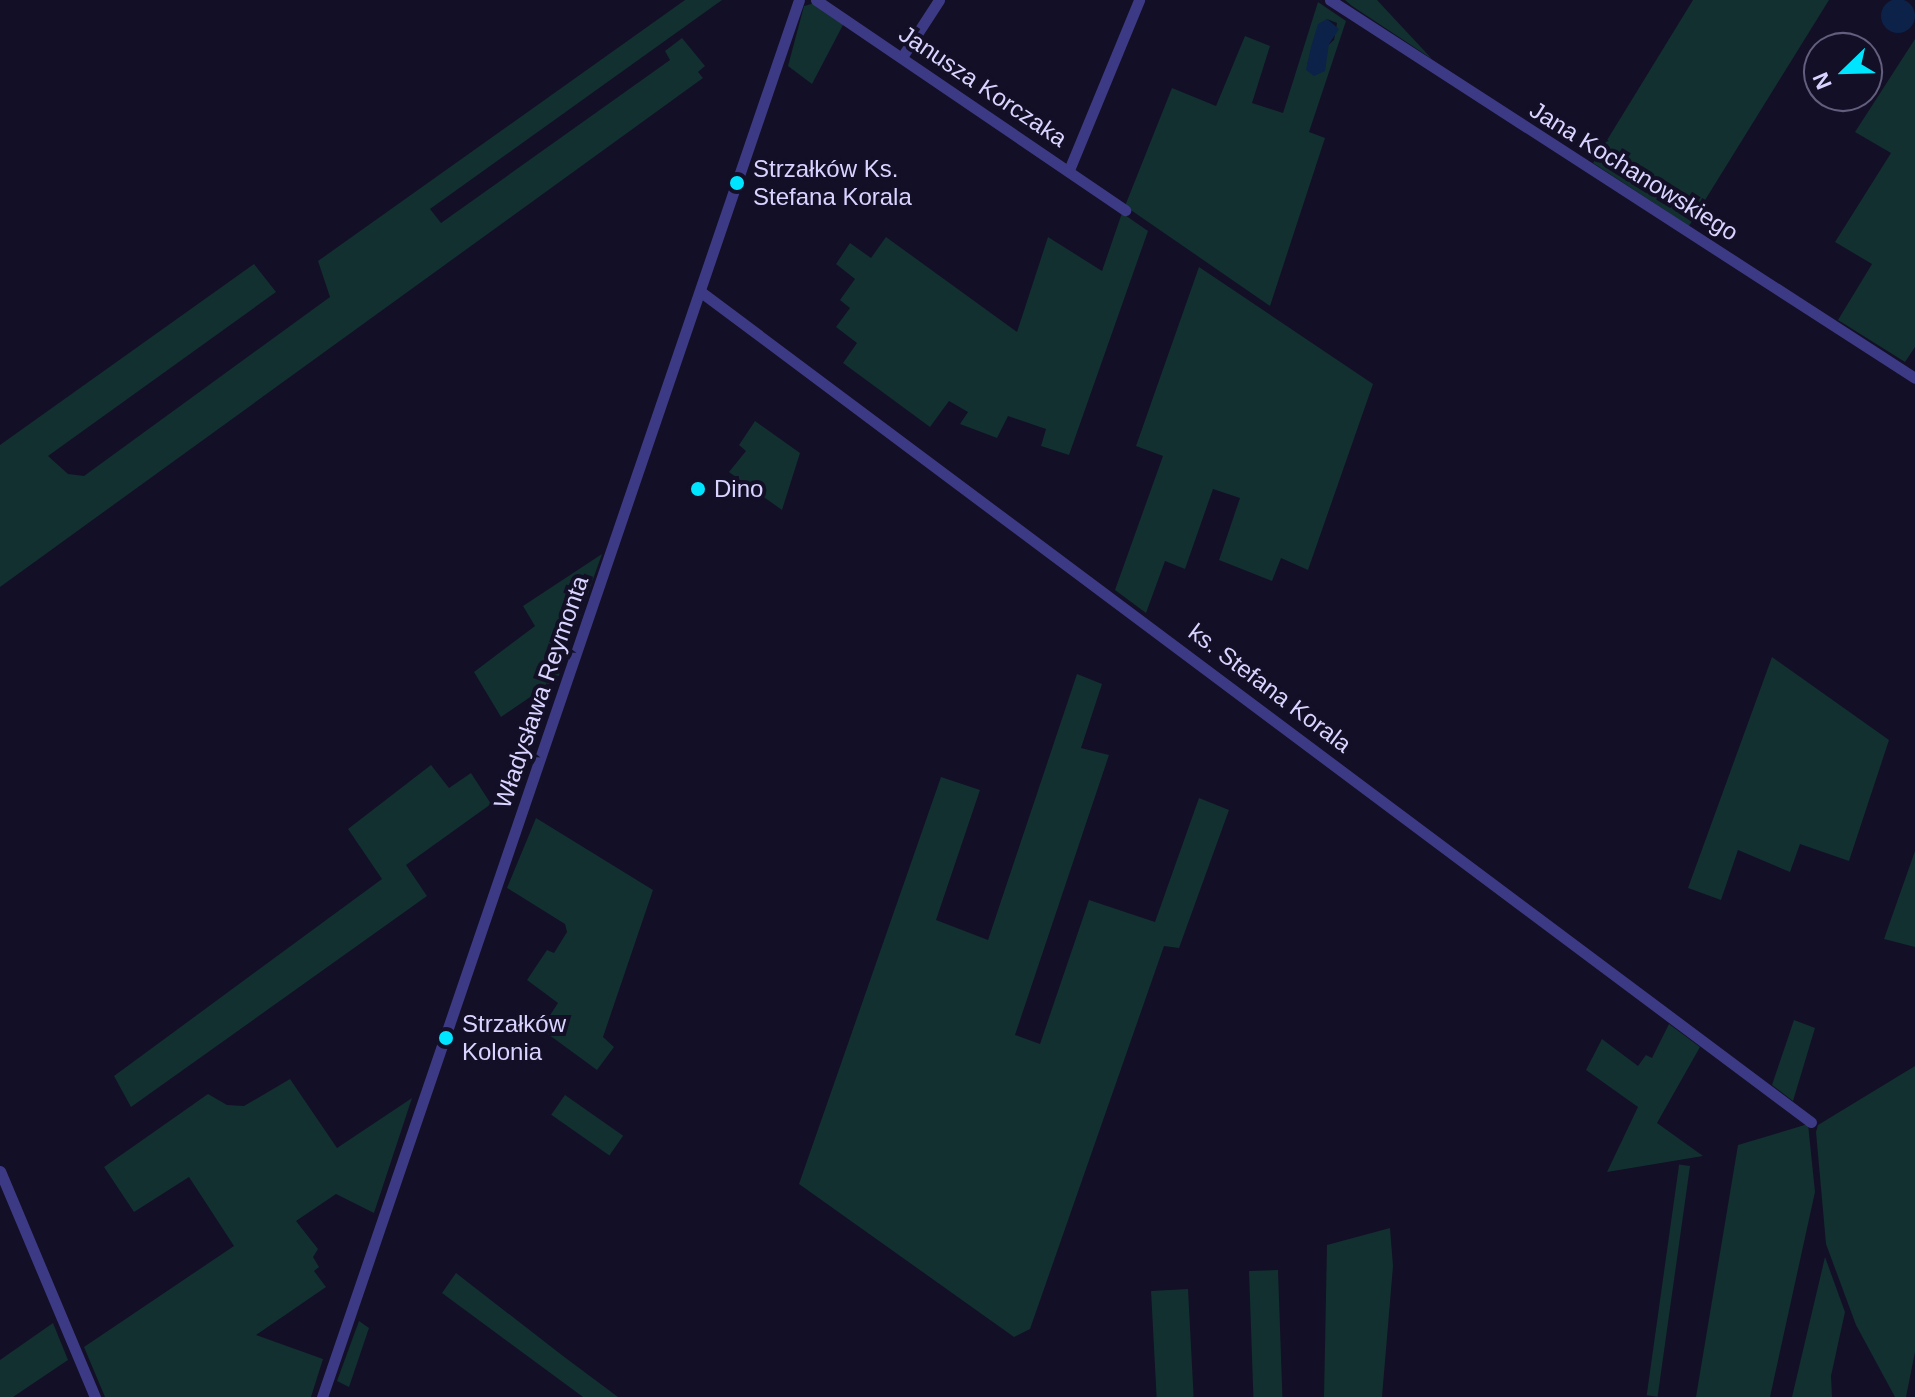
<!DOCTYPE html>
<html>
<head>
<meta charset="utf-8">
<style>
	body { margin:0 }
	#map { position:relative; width:1915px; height:1397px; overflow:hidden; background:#130f26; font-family:Arial,sans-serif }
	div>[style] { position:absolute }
	.green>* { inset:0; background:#12302f; transform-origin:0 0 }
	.water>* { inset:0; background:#0c2248 }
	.round { border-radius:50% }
	.minor>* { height:11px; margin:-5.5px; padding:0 5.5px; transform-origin:5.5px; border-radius:5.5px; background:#3d3a85 }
	.dots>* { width:22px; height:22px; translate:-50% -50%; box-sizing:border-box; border:4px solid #130f26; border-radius:50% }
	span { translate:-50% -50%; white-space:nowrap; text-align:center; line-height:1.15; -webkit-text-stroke:8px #130f26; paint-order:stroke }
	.street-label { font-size:24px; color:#d9d4ff }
	.poi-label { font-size:24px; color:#d9d4ff }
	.left { translate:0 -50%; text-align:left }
	.north { position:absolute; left:1803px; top:32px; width:80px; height:80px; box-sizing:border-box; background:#130f26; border:2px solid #625e7d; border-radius:50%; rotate:247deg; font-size:22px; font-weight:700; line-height:32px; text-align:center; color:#d9d4ff }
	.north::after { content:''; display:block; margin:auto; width:28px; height:36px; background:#00e5ff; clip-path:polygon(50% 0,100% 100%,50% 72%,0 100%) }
</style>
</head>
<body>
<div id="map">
	<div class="green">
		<div style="clip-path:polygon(685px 0,722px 0,430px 209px,441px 223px,670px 60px,665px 51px,682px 38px,705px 66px,698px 72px,703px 78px,0 587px,0 445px,254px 264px,276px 292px,48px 456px,68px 474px,84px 476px,330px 297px,318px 261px)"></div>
		<div style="clip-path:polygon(1345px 0,1377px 0,1432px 59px,1352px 6px)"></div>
		<div style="clip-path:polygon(1693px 0,1829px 0,1689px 226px,1593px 163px)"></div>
		<div style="clip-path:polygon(evenodd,1318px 2px,1346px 21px,1309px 132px,1325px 138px,1270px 306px,1125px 206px,1172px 88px,1216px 106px,1245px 36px,1270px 46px,1252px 103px,1283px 113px,1318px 2px,1327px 19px,1337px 23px,1334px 40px,1307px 64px,1327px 19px)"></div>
		<div style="clip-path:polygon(815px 3px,844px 23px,812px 84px,788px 66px,804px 6px)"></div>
		<div style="clip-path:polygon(1915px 39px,1915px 347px,1905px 362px,1838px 320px,1872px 264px,1835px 242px,1891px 153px,1855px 132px)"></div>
		<div style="clip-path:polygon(1122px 213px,1148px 231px,1069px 455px,1041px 446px,1046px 429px,1008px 416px,997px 438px,960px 424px,968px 412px,949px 401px,930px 427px,843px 363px,857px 343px,836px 327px,850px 308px,840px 300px,855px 279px,836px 264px,850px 243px,871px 258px,886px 237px,1017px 332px,1048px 237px,1102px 271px)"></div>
		<div style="clip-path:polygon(1199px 267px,1373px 384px,1308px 570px,1281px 558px,1272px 581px,1219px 560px,1240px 498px,1213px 489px,1185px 569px,1165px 561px,1146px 613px,1115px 590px,1163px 456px,1136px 446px)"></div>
		<div style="clip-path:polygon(755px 421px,800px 453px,782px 510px,729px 472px,746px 451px,739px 445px)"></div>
		<div style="clip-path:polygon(602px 554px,558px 678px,501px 717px,474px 672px,535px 626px,523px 606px)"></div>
		<div style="clip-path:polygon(1772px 657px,1889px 740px,1849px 861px,1800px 844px,1790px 872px,1738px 850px,1721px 900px,1688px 888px)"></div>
		<div style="clip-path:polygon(1077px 674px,1102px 684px,1081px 748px,1109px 755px,1015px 1035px,1040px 1044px,1089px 900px,1155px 922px,1199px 798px,1229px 810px,1179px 948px,1164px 946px,1030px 1329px,1014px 1337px,799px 1184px,941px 777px,980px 790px,936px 920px,988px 940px)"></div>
		<div style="clip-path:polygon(431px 765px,449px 788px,471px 773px,491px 804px,406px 865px,427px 896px,131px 1107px,114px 1076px,382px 879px,348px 829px)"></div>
		<div style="clip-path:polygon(536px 818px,653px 890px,603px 1037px,614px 1047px,597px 1070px,541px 1029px,558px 1003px,527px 980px,547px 950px,554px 953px,567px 932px,565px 924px,507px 888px)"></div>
		<div style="clip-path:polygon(1915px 851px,1915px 947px,1884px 939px)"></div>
		<div style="clip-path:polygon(1794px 1020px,1815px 1028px,1793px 1101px,1772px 1085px)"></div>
		<div style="clip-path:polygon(1669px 1024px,1700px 1047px,1657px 1123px,1703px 1156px,1607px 1172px,1638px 1107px,1586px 1070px,1602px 1039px,1638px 1066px,1646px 1055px,1652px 1058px)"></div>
		<div style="clip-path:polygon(1915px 1066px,1915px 1352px,1906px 1397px,1895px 1397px,1856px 1325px,1826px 1244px,1816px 1132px,1818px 1125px)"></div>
		<div style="clip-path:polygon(290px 1079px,337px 1148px,412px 1098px,374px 1213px,336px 1194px,296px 1221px,318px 1249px,313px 1257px,319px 1267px,314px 1271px,326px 1287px,256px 1335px,323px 1359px,311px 1397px,105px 1397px,84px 1347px,234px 1246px,189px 1177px,134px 1212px,104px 1167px,208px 1094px,227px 1105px,244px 1106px)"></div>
		<div style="left:565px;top:1095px;width:71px;height:24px;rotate:35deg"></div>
		<div style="clip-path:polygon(1808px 1124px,1815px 1192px,1770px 1397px,1696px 1397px,1738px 1145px)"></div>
		<div style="left:1690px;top:1166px;width:233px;height:11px;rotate:98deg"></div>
		<div style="clip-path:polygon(1390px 1228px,1393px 1266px,1382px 1397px,1324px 1397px,1327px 1245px)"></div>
		<div style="clip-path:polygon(1825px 1257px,1845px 1312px,1831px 1376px,1832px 1397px,1792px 1397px)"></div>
		<div style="left:1278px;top:1270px;width:127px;height:29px;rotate:88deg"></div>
		<div style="clip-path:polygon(456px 1273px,563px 1356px,618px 1397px,583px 1397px,442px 1293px)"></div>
		<div style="left:1188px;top:1289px;width:108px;height:37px;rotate:87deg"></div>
		<div style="clip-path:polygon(359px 1321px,369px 1328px,349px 1387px,337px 1381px)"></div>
		<div style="clip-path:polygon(53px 1323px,68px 1360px,13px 1397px,0 1397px,0 1360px)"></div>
	</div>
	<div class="water">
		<div class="round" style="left:1881px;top:-1px;width:34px;height:34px"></div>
		<div style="clip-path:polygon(1327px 19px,1339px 29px,1329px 44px,1325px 71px,1314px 76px,1306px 70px,1311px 47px,1318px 24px)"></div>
	</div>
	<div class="minor">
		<div style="left:816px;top:0;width:374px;rotate:34.2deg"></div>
		<div style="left:1330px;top:0;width:696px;rotate:32.87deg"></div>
		<div style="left:902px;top:57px;width:68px;rotate:-57deg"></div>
		<div style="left:1069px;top:170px;width:184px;rotate:-67.6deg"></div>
		<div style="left:701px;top:292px;width:1386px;rotate:36.79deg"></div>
		<div style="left:0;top:1171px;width:245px;rotate:67.2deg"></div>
		<div style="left:322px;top:1397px;width:1476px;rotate:-71.15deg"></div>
	</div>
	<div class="dots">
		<div style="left:737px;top:183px;background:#00e5ff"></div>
		<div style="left:698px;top:489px;background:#00e5ff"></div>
		<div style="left:446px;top:1038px;background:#00e5ff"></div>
	</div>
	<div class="street-label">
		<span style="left:983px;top:86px;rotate:34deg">Janusza Korczaka</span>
		<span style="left:1634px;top:171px;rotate:32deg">Jana Kochanowskiego</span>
		<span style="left:1270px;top:688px;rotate:37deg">ks. Stefana Korala</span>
		<span style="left:541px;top:692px;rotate:-71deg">Władysława Reymonta</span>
	</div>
	<div class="poi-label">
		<span class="left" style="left:753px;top:183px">Strzałków Ks.<br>Stefana Korala</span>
		<span class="left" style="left:714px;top:489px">Dino</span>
		<span class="left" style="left:462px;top:1038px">Strzałków<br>Kolonia</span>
	</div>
	<div class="north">N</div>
</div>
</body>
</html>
